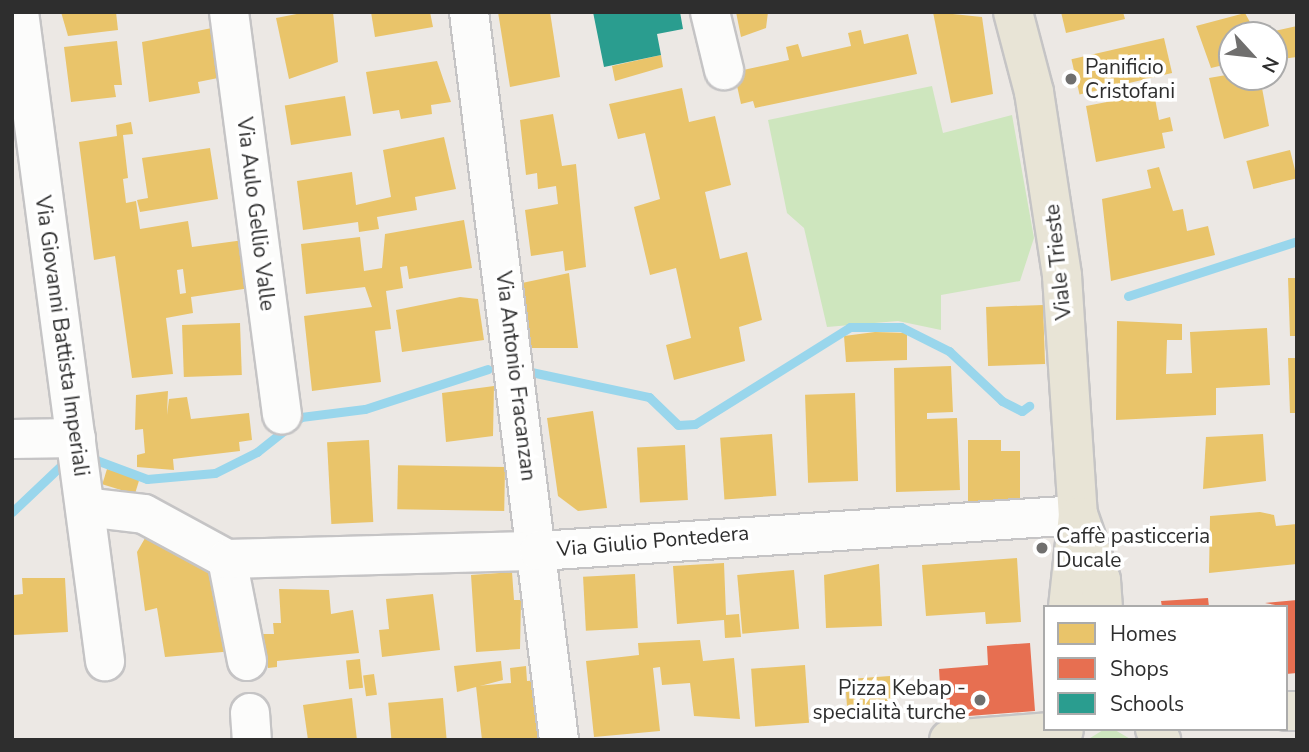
<!DOCTYPE html>
<html>
<head>
<meta charset="utf-8">
<style>
	body { margin:0 }
	#map { position:relative; width:1309px; height:752px; overflow:hidden; background:#ece8e4; font-family:"Nunito Sans",sans-serif }
	div>[style] { position:absolute }
	.green>* { inset:0; background:#cee6be }
	.homes>* { inset:0; background:#e9c46a; transform-origin:0 0 }
	.shops>* { inset:0; background:#e76f51 }
	.schools>* { inset:0; background:#2a9d8f }
	.stream>* { height:9px; margin:-4.5px; padding:0 4.5px; transform-origin:4.5px; border-radius:4.5px; background:#99d6ec }
	.roads { filter:drop-shadow(2px 0 #c5c4c5) drop-shadow(-2px 0 #c5c4c5) drop-shadow(0 2px #c5c4c5) drop-shadow(0 -2px #c5c4c5) }
	.minor>* { height:38px; margin:-19px; padding:0 19px; transform-origin:19px; border-radius:19px; background:#fcfcfb }
	.major>* { height:38px; margin:-19px; padding:0 19px; transform-origin:19px; border-radius:19px; background:#e8e4d6 }
	.dots>* { width:19px; height:19px; translate:-50% -50%; box-sizing:border-box; border:4px solid #fff; border-radius:50% }
	span { translate:-50% -50%; white-space:nowrap; text-align:center; line-height:1.15; -webkit-text-stroke:7px #fff; paint-order:stroke }
	.poi-label { font-size:21px; color:#2e2e2e }
	.left { translate:0 -50%; text-align:left }
	.right { translate:-100% -50%; text-align:right }
	.street-label { font-size:21px; color:#2e2e2e }
	.frame { position:absolute; inset:0; border:14px solid #2e2e2e; pointer-events:none }
	.legend { position:absolute; left:1043px; top:605px; width:245px; height:126px; box-sizing:border-box; background:#fff; border:2px solid #ababab; margin:0; padding:9px 12px; list-style:none; font-size:21px; color:#2e2e2e }
	.legend li { display:flex; align-items:center; gap:14px; height:35px }
	.legend b { width:35px; border:2px solid #ababab }
	.north { position:absolute; left:1218px; top:21px; width:70px; height:70px; box-sizing:border-box; background:#fff; border:2px solid #ababab; border-radius:50%; rotate:117deg; font-size:19px; font-weight:700; line-height:28px; text-align:center; color:#2e2e2e }
	.north::after { content:''; display:block; margin:auto; width:24px; height:32px; background:#706f6e; clip-path:polygon(50% 0,100% 100%,50% 72%,0 100%) }
</style>
</head>
<body>
<div id="map">
	<div class="green">
		<div style="clip-path:polygon(932px 86px,943px 133px,1012px 115px,1034px 238px,1020px 281px,941px 295px,941px 330px,898px 321px,827px 327px,804px 228px,787px 213px,768px 120px)"></div>
		<div style="clip-path:polygon(1103px 730px,1115px 730px,1132px 740px,1087px 740px)"></div>
	</div>
	<div class="homes">
		<div style="clip-path:polygon(61px 12px,116px 12px,118px 30px,68px 36px)"></div>
		<div style="clip-path:polygon(307px 12px,333px 12px,338px 62px,289px 79px,276px 18px)"></div>
		<div style="clip-path:polygon(371px 12px,430px 12px,433px 27px,375px 37px)"></div>
		<div style="clip-path:polygon(498px 12px,550px 12px,560px 77px,510px 87px)"></div>
		<div style="clip-path:polygon(736px 12px,768px 12px,766px 28px,741px 37px)"></div>
		<div style="clip-path:polygon(933px 12px,982px 17px,993px 94px,951px 103px)"></div>
		<div style="clip-path:polygon(1061px 12px,1123px 12px,1125px 19px,1066px 33px)"></div>
		<div style="clip-path:polygon(1245px 13px,1257px 35px,1232px 35px,1232px 63px,1211px 68px,1196px 26px)"></div>
		<div style="clip-path:polygon(1297px 26px,1297px 57px,1274px 60px,1274px 35px,1261px 34px)"></div>
		<div style="clip-path:polygon(212px 28px,218px 78px,198px 82px,200px 93px,149px 102px,142px 42px)"></div>
		<div style="clip-path:polygon(861px 30px,864px 44px,908px 34px,917px 74px,755px 108px,753px 101px,741px 104px,734px 72px,789px 60px,786px 47px,798px 44px,802px 57px,851px 46px,848px 33px)"></div>
		<div style="left:1164px;top:38px;width:36px;height:95px;rotate:77deg"></div>
		<div style="clip-path:polygon(117px 41px,122px 85px,114px 85px,116px 97px,71px 102px,64px 47px)"></div>
		<div style="clip-path:polygon(661px 55px,663px 67px,615px 81px,612px 66px)"></div>
		<div style="clip-path:polygon(437px 61px,451px 102px,431px 105px,432px 114px,401px 119px,399px 110px,373px 114px,366px 72px)"></div>
		<div style="clip-path:polygon(1232px 74px,1260px 77px,1269px 126px,1224px 139px,1209px 78px)"></div>
		<div style="clip-path:polygon(682px 88px,689px 122px,715px 116px,731px 185px,705px 192px,720px 259px,747px 252px,762px 320px,739px 327px,745px 361px,674px 380px,666px 345px,691px 338px,676px 268px,650px 275px,634px 207px,660px 199px,645px 133px,618px 139px,609px 104px)"></div>
		<div style="clip-path:polygon(1154px 93px,1159px 120px,1170px 117px,1173px 131px,1162px 133px,1165px 148px,1096px 162px,1086px 106px)"></div>
		<div style="left:345px;top:96px;width:40px;height:61px;rotate:81deg"></div>
		<div style="clip-path:polygon(553px 114px,562px 166px,576px 164px,586px 267px,565px 271px,563px 251px,531px 256px,525px 210px,558px 204px,556px 186px,538px 189px,537px 173px,526px 175px,520px 120px)"></div>
		<div style="clip-path:polygon(evenodd,131px 122px,133px 134px,123px 135px,128px 178px,123px 179px,126px 203px,136px 201px,140px 229px,188px 221px,192px 247px,244px 240px,250px 288px,191px 297px,193px 313px,166px 318px,173px 374px,132px 378px,115px 256px,94px 260px,79px 142px,117px 136px,116px 125px,131px 122px,183px 269px,186px 293px,180px 294px,177px 270px,183px 269px)"></div>
		<div style="clip-path:polygon(444px 137px,456px 189px,415px 197px,417px 210px,377px 217px,379px 229px,359px 232px,358px 222px,303px 230px,297px 181px,352px 172px,356px 205px,391px 197px,383px 150px)"></div>
		<div style="clip-path:polygon(210px 148px,218px 199px,140px 212px,137px 200px,148px 198px,142px 158px)"></div>
		<div style="left:1290px;top:150px;width:29px;height:45px;rotate:76deg"></div>
		<div style="clip-path:polygon(1159px 167px,1173px 211px,1183px 209px,1187px 231px,1208px 226px,1215px 255px,1111px 281px,1102px 199px,1151px 188px,1147px 170px)"></div>
		<div style="clip-path:polygon(464px 220px,472px 268px,409px 279px,407px 266px,400px 267px,403px 288px,386px 291px,391px 329px,375px 331px,381px 382px,312px 391px,304px 316px,372px 307px,365px 287px,306px 294px,301px 244px,360px 237px,364px 271px,382px 268px,385px 234px)"></div>
		<div style="clip-path:polygon(569px 273px,578px 348px,531px 348px,522px 283px)"></div>
		<div style="clip-path:polygon(1288px 278px,1297px 278px,1297px 336px,1290px 336px)"></div>
		<div style="clip-path:polygon(460px 297px,478px 299px,484px 340px,402px 352px,396px 310px)"></div>
		<div style="left:1043px;top:305px;width:59px;height:57px;rotate:88deg"></div>
		<div style="clip-path:polygon(1117px 321px,1182px 324px,1182px 340px,1167px 340px,1166px 374px,1192px 373px,1190px 332px,1267px 328px,1270px 385px,1216px 388px,1216px 415px,1116px 420px)"></div>
		<div style="left:240px;top:323px;width:52px;height:58px;rotate:88deg"></div>
		<div style="clip-path:polygon(875px 332px,907px 333px,907px 360px,846px 362px,844px 336px)"></div>
		<div style="clip-path:polygon(1288px 358px,1297px 358px,1297px 413px,1290px 413px)"></div>
		<div style="clip-path:polygon(951px 366px,953px 412px,927px 413px,927px 419px,957px 418px,960px 490px,896px 492px,894px 368px)"></div>
		<div style="clip-path:polygon(494px 386px,493px 436px,446px 442px,442px 393px)"></div>
		<div style="clip-path:polygon(168px 391px,167px 415px,169px 399px,187px 397px,191px 419px,249px 413px,252px 440px,239px 442px,240px 451px,173px 459px,174px 470px,137px 467px,137px 455px,145px 453px,143px 429px,135px 430px,136px 395px)"></div>
		<div style="left:855px;top:393px;width:88px;height:50px;rotate:88deg"></div>
		<div style="clip-path:polygon(593px 411px,607px 508px,578px 511px,558px 496px,547px 418px)"></div>
		<div style="left:772px;top:434px;width:62px;height:52px;rotate:86deg"></div>
		<div style="clip-path:polygon(1263px 434px,1266px 481px,1203px 489px,1206px 437px)"></div>
		<div style="left:369px;top:440px;width:82px;height:42px;rotate:87deg"></div>
		<div style="clip-path:polygon(968px 440px,1001px 440px,1001px 451px,1020px 451px,1020px 504px,968px 504px)"></div>
		<div style="left:685px;top:445px;width:55px;height:48px;rotate:87deg"></div>
		<div style="left:505px;top:467px;width:44px;height:107px;rotate:91deg"></div>
		<div style="left:107px;top:469px;width:34px;height:16px;rotate:17deg"></div>
		<div style="clip-path:polygon(1260px 512px,1274px 515px,1276px 526px,1297px 524px,1297px 564px,1209px 573px,1210px 516px)"></div>
		<div style="clip-path:polygon(148px 533px,222px 577px,234px 651px,165px 657px,157px 608px,145px 611px,137px 552px)"></div>
		<div style="clip-path:polygon(1017px 558px,1021px 622px,986px 624px,985px 612px,926px 616px,922px 565px)"></div>
		<div style="clip-path:polygon(724px 563px,726px 615px,739px 614px,741px 637px,725px 638px,724px 620px,677px 624px,673px 566px)"></div>
		<div style="clip-path:polygon(879px 564px,882px 626px,826px 628px,824px 575px)"></div>
		<div style="left:794px;top:570px;width:59px;height:57px;rotate:85deg"></div>
		<div style="clip-path:polygon(512px 572px,514px 600px,521px 600px,520px 649px,476px 652px,471px 575px)"></div>
		<div style="left:635px;top:574px;width:54px;height:52px;rotate:87deg"></div>
		<div style="clip-path:polygon(22px 578px,65px 578px,68px 632px,13px 635px,14px 595px,23px 594px)"></div>
		<div style="clip-path:polygon(279px 589px,329px 590px,331px 614px,353px 610px,359px 653px,277px 661px,277px 667px,268px 668px,262px 634px,274px 634px,273px 623px,281px 623px)"></div>
		<div style="clip-path:polygon(433px 594px,440px 650px,382px 657px,379px 630px,389px 629px,386px 599px)"></div>
		<div style="clip-path:polygon(700px 640px,703px 661px,734px 658px,740px 719px,694px 716px,690px 683px,662px 685px,660px 667px,653px 668px,660px 731px,594px 737px,586px 661px,639px 655px,638px 643px)"></div>
		<div style="left:360px;top:659px;width:29px;height:14px;rotate:84deg"></div>
		<div style="clip-path:polygon(501px 661px,503px 680px,457px 692px,454px 666px)"></div>
		<div style="left:805px;top:665px;width:58px;height:54px;rotate:86deg"></div>
		<div style="clip-path:polygon(526px 666px,527px 681px,538px 680px,537px 740px,482px 740px,476px 686px,511px 683px,510px 668px)"></div>
		<div style="left:374px;top:674px;width:21px;height:11px;rotate:82deg"></div>
		<div style="left:890px;top:676px;width:42px;height:45px;rotate:86deg"></div>
		<div style="clip-path:polygon(352px 698px,357px 740px,308px 740px,303px 705px)"></div>
		<div style="left:443px;top:698px;width:42px;height:55px;rotate:85deg"></div>
	</div>
	<div class="shops">
		<div style="clip-path:polygon(1208px 598px,1209px 607px,1162px 607px,1161px 601px)"></div>
		<div style="clip-path:polygon(1297px 600px,1297px 673px,1286px 674px,1286px 607px,1265px 603px)"></div>
		<div style="clip-path:polygon(1030px 643px,1035px 711px,942px 718px,939px 669px,988px 665px,987px 646px)"></div>
	</div>
	<div class="schools">
		<div style="clip-path:polygon(593px 12px,680px 12px,683px 29px,657px 34px,661px 55px,604px 67px)"></div>
	</div>
	<div class="stream">
		<div style="left:1128px;top:296px;width:178px;rotate:-18deg"></div>
		<div style="left:531px;top:372px;width:121px;rotate:12deg"></div>
		<div style="left:649px;top:397px;width:40px;rotate:44deg"></div>
		<div style="left:678px;top:425px;width:17px;rotate:-3deg"></div>
		<div style="left:695px;top:424px;width:183px;rotate:-32deg"></div>
		<div style="left:850px;top:327px;width:51px"></div>
		<div style="left:901px;top:327px;width:54px;rotate:26.6deg"></div>
		<div style="left:949px;top:351px;width:73px;rotate:43.3deg"></div>
		<div style="left:1002px;top:401px;width:22px;rotate:27deg"></div>
		<div style="left:1022px;top:411px;width:9px;rotate:-36deg"></div>
		<div style="left:88px;top:457px;width:63px;rotate:20.4deg"></div>
		<div style="left:147px;top:479px;width:68px;rotate:-5deg"></div>
		<div style="left:215px;top:473px;width:47px;rotate:-26.6deg"></div>
		<div style="left:257px;top:452px;width:56px;rotate:-38.5deg"></div>
		<div style="left:301px;top:417px;width:64px;rotate:-7.1deg"></div>
		<div style="left:365px;top:409px;width:129px;rotate:-18deg"></div>
		<div style="left:12px;top:512px;width:77px;rotate:-43.4deg"></div>
	</div>
	<div class="roads">
		<div class="minor">
			<div style="left:19px;top:12px;width:655px;rotate:82.45deg"></div>
			<div style="left:229px;top:12px;width:406px;rotate:82.5deg"></div>
			<div style="left:469px;top:12px;width:734px;rotate:82.95deg"></div>
			<div style="left:710px;top:12px;width:60px;rotate:76.4deg"></div>
			<div style="left:12px;top:439px;width:64px;rotate:-0.9deg"></div>
			<div style="left:85px;top:507px;width:59px;rotate:6.8deg"></div>
			<div style="left:144px;top:514px;width:94px;rotate:28.5deg"></div>
			<div style="left:247px;top:661px;width:104px;rotate:-101.1deg"></div>
			<div style="left:227px;top:559px;width:312px;rotate:-1.5deg"></div>
			<div style="left:539px;top:551px;width:540px;rotate:-3.82deg"></div>
			<div style="left:250px;top:713px;width:27px;rotate:86deg"></div>
		</div>
		<div class="major">
			<div style="left:1013px;top:12px;width:83px;rotate:75.3deg"></div>
			<div style="left:1034px;top:92px;width:186px;rotate:81.3deg"></div>
			<div style="left:1062px;top:276px;width:240px;rotate:86.2deg"></div>
			<div style="left:1078px;top:515px;width:93px;rotate:96.2deg"></div>
			<div style="left:1079px;top:517px;width:67px;rotate:70.8deg"></div>
			<div style="left:1101px;top:580px;width:27px;rotate:86deg"></div>
			<div style="left:1286px;top:711px;width:11px"></div>
			<div style="left:1155px;top:729px;width:13px;rotate:61deg"></div>
			<div style="left:949px;top:740px;width:115px;rotate:-4.5deg"></div>
		</div>
	</div>
	<div class="dots">
		<div style="left:1071px;top:79px;background:#706f6e"></div>
		<div style="left:1042px;top:548px;background:#706f6e"></div>
		<div style="left:980px;top:700px;background:#706f6e"></div>
	</div>
	<div class="poi-label">
		<span class="left" style="left:1085px;top:79px">Panificio<br>Cristofani</span>
		<span class="left" style="left:1056px;top:548px">Caffè pasticceria<br>Ducale</span>
		<span class="right" style="left:966px;top:700px">Pizza Kebap -<br>specialità turche</span>
	</div>
	<div class="street-label">
		<span style="left:256px;top:214px;rotate:83deg">Via Aulo Gellio Valle</span>
		<span style="left:1058px;top:262px;rotate:-96deg">Viale Trieste</span>
		<span style="left:62px;top:336px;rotate:82deg">Via Giovanni Battista Imperiali</span>
		<span style="left:516px;top:376px;rotate:83deg">Via Antonio Fracanzan</span>
		<span style="left:653px;top:541px;rotate:-5deg">Via Giulio Pontedera</span>
	</div>
	<div class="frame"></div>
	<ul class="legend">
	<li><b style="height:19px;background:#e9c46a"></b>Homes</li>
	<li><b style="height:19px;background:#e76f51"></b>Shops</li>
	<li><b style="height:19px;background:#2a9d8f"></b>Schools</li>
	</ul>
	<div class="north">N</div>
</div>
</body>
</html>
